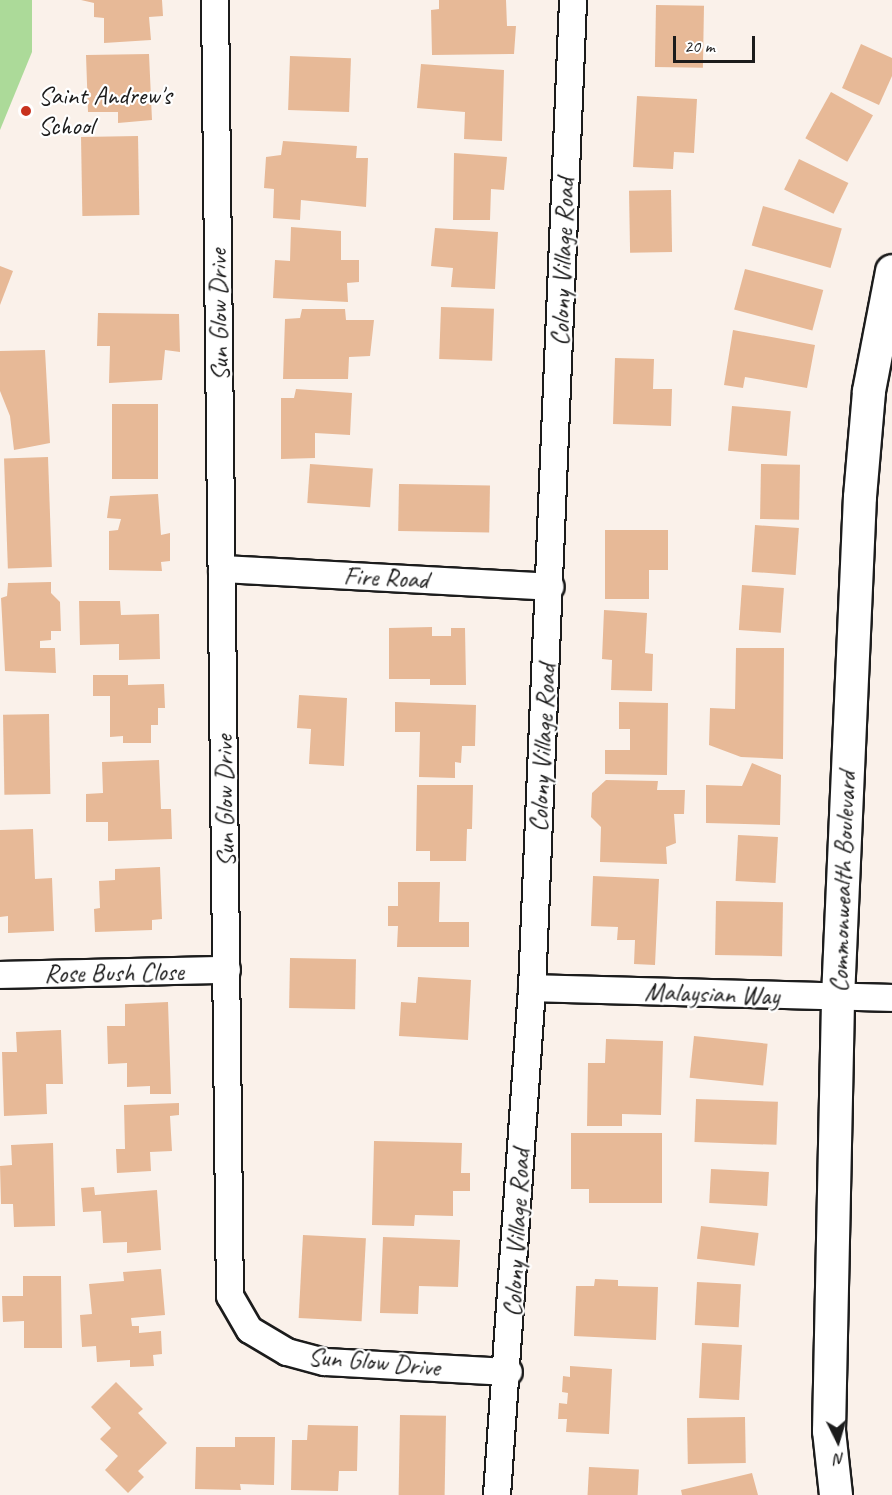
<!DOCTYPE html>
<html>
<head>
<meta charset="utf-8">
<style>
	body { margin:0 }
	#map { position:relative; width:892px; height:1495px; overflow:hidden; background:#faf1ea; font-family:Caveat,sans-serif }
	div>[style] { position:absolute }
	.green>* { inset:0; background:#acda99 }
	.building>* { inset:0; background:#e7b997; transform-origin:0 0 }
	.roads { filter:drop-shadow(2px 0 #1c1c1c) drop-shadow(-2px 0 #1c1c1c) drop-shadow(0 2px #1c1c1c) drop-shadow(0 -2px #1c1c1c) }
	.minor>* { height:26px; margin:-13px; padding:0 13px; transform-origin:13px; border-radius:13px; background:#fff }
	.tertiary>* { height:32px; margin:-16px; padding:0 16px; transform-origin:16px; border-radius:16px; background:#fff }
	.dots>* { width:16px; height:16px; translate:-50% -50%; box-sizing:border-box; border:3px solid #fff; border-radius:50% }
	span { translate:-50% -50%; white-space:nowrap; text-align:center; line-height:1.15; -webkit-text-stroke:4.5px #fff; paint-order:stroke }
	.poi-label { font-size:26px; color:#1c1c1c }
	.left { translate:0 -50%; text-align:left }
	.street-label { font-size:26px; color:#1c1c1c }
	.north { position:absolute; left:808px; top:1411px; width:60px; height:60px; -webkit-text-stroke:4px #fff; paint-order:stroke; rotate:175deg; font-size:16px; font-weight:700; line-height:24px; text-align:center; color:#1c1c1c }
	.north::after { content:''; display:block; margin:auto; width:21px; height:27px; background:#1c1c1c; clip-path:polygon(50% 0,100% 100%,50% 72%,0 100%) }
	.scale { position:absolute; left:673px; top:36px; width:82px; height:27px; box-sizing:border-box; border:3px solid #1c1c1c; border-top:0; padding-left:8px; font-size:18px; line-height:21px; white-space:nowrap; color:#1c1c1c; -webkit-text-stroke:4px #fff; paint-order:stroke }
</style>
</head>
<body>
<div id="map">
	<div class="green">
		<div style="clip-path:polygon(0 0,32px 0,32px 52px,0 130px)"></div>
	</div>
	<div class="building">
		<div style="clip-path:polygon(81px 0,162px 0,163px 16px,149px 17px,151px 40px,104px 43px,104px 18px,94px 17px,94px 3px)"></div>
		<div style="clip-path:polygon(439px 0,506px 0,507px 26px,516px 26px,514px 54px,432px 55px,431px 10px,439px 9px)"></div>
		<div style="left:656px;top:5px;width:48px;height:62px;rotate:1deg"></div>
		<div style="clip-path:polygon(861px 44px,892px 58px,892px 76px,879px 105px,842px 88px)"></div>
		<div style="clip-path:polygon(149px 54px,152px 120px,118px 123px,118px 112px,88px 112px,86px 55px)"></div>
		<div style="left:290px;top:56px;width:61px;height:54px;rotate:2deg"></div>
		<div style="clip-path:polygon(421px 64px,504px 70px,502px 141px,464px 139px,465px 112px,417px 108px)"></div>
		<div style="left:831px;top:92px;width:48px;height:53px;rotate:29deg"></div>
		<div style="clip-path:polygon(637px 96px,697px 99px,694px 153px,674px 152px,673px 169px,633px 167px)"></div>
		<div style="left:138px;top:136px;width:79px;height:57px;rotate:89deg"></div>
		<div style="clip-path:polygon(283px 141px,357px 146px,356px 158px,368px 158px,366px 207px,301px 200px,300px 220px,273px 218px,274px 189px,264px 188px,266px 157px,281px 155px)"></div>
		<div style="clip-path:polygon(454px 153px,507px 157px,504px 190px,491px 189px,490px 220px,453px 220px)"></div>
		<div style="left:799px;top:159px;width:55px;height:34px;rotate:26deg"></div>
		<div style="left:671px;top:190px;width:62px;height:42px;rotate:89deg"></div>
		<div style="left:763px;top:206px;width:82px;height:41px;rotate:16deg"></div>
		<div style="clip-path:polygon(291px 227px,341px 231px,341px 260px,359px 260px,359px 282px,347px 283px,348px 302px,273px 298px,275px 260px,290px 261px)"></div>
		<div style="clip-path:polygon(435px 228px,498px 232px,495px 289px,451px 287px,453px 268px,431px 266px)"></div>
		<div style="clip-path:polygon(0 266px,13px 271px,0 305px)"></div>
		<div style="left:745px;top:269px;width:81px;height:42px;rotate:15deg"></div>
		<div style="left:441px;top:307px;width:53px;height:52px;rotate:2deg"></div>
		<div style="clip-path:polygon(302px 309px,345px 309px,346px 320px,374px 320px,370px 356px,349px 357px,348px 379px,283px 379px,285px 319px,300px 318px)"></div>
		<div style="clip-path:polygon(98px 313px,179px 314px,180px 352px,165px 350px,162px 380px,109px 383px,110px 346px,97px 346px)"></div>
		<div style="clip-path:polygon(733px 330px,815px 345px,807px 388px,745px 377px,743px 388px,724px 385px)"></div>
		<div style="clip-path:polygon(45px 350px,50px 443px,14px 450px,10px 416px,0 391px,0 351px)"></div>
		<div style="clip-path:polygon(615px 358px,654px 359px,653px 389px,672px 389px,671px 426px,613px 424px)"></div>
		<div style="clip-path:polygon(296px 389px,352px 393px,350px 435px,315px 433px,315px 458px,281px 459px,281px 398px,294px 398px)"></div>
		<div style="left:112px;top:404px;width:46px;height:75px"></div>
		<div style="left:732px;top:406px;width:59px;height:45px;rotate:5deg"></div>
		<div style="left:48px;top:457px;width:110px;height:44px;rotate:88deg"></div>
		<div style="left:310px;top:464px;width:63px;height:39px;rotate:4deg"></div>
		<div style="left:761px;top:464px;width:39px;height:55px;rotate:1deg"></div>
		<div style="left:399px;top:484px;width:91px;height:47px;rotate:1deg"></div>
		<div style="clip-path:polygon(158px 494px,161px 535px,170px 533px,170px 561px,161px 562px,162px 571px,109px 570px,109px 531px,118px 530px,121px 519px,107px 518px,110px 496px)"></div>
		<div style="left:755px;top:525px;width:44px;height:47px;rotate:4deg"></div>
		<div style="clip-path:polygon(605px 530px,668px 530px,668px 570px,649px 570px,649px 599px,605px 599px)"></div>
		<div style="clip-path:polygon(51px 582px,51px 593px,60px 602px,61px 631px,51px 631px,51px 640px,40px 641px,40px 648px,55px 648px,56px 673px,5px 671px,1px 598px,7px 596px,8px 583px)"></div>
		<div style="left:742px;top:585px;width:42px;height:45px;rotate:4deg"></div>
		<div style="clip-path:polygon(79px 601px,120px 601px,121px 615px,159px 614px,160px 659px,119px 660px,119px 644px,80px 645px)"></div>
		<div style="clip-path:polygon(604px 610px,647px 613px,645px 653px,653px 654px,652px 691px,611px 690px,612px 660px,602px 659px)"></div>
		<div style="clip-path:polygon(432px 627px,432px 636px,451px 636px,451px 628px,465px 628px,466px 685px,430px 685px,430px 679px,389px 679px,389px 628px)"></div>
		<div style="clip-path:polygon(736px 648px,784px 648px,783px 759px,741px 757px,709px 745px,710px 708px,735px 709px)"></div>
		<div style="clip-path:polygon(93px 675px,128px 675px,128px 685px,164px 684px,165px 708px,158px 708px,158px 725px,151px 725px,151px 743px,123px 743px,123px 736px,110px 737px,110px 696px,93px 696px)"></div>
		<div style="clip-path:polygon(299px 695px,347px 698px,344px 766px,309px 764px,311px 729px,297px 728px)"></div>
		<div style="clip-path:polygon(395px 702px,476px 705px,475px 746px,462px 746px,461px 763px,455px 762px,455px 778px,419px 777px,420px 732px,395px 732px)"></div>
		<div style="clip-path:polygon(619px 702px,668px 703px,667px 775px,605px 774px,605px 750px,630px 750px,630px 729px,619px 729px)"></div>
		<div style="left:49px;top:714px;width:80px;height:46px;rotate:89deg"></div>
		<div style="clip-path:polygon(159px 760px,161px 809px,171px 809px,172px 839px,108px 841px,108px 822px,86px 822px,86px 794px,103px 793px,102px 762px)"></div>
		<div style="clip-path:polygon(752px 763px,781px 775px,780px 825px,706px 823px,706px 785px,742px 786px)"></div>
		<div style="clip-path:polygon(606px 780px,658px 781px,657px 790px,685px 790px,684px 814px,674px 814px,676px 843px,666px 847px,667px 864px,600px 862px,601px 827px,591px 817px,592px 793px)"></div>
		<div style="clip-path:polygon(417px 785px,473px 785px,472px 829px,467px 829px,466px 861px,430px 861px,430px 851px,416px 851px)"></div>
		<div style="clip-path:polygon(33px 829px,35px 879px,52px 878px,54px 931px,8px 933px,8px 916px,0 917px,0 830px)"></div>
		<div style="left:738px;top:835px;width:40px;height:46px;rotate:3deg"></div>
		<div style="clip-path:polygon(160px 867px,162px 919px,152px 920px,152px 930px,95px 932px,94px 909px,100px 908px,99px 881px,115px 880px,115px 869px)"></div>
		<div style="clip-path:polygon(593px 876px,659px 879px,655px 965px,634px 964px,635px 940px,617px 940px,618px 927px,591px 926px)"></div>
		<div style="clip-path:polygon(398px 882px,440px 882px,439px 922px,469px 922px,469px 947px,397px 947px,398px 926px,388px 926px,388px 906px,398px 906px)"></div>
		<div style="left:716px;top:901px;width:67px;height:54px;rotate:1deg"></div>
		<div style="left:290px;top:958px;width:66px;height:50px;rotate:1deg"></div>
		<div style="clip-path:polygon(418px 977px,471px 980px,468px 1040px,399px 1036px,401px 1002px,416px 1003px)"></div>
		<div style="clip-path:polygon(168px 1002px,171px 1094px,150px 1094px,150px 1086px,127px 1087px,127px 1063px,108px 1064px,107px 1026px,125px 1026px,125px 1004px)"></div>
		<div style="clip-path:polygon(61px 1030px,63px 1084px,46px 1084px,47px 1114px,4px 1116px,2px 1052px,17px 1052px,16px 1032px)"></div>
		<div style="left:694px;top:1036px;width:74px;height:42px;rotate:6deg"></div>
		<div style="clip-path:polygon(606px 1039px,663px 1041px,661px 1115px,622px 1114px,622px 1126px,587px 1126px,588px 1063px,605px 1063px)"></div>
		<div style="left:696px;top:1099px;width:82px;height:43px;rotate:2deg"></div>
		<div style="clip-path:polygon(179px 1103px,179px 1115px,170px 1116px,172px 1151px,150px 1152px,151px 1171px,117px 1173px,116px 1149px,125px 1149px,124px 1105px)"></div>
		<div style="clip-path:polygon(571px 1133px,662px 1133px,662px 1203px,589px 1203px,589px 1189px,571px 1189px)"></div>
		<div style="clip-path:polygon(374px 1141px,462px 1143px,461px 1173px,470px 1173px,470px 1191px,453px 1191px,453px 1216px,415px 1215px,414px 1226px,372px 1225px)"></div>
		<div style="clip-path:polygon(53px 1143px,55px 1226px,14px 1227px,13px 1204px,1px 1204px,0 1166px,12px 1165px,11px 1145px)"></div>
		<div style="left:711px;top:1169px;width:58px;height:34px;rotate:3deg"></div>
		<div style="clip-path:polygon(94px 1187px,95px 1195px,157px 1190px,161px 1250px,127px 1253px,127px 1242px,103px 1243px,101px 1211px,83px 1212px,81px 1188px)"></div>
		<div style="left:701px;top:1226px;width:58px;height:33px;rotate:7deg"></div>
		<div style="left:303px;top:1235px;width:63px;height:83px;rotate:3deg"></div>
		<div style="clip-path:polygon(383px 1237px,460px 1240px,458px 1287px,419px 1286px,418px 1314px,380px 1313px)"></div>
		<div style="clip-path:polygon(161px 1269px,165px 1315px,131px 1318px,132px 1326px,139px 1326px,139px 1333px,161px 1331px,162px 1354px,153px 1355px,154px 1366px,130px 1367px,130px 1360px,97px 1362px,96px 1346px,82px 1347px,80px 1315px,92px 1314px,89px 1284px,124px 1281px,123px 1272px)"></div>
		<div style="clip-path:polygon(23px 1276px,61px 1276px,62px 1348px,24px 1348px,24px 1321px,3px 1322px,2px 1296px,23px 1296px)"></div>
		<div style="clip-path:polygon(595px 1279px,618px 1280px,618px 1286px,658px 1287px,656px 1340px,574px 1336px,576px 1286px,594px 1286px)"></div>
		<div style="left:697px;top:1282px;width:44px;height:43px;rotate:3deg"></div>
		<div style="left:702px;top:1343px;width:40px;height:55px;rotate:3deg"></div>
		<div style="clip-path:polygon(570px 1366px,612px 1369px,609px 1434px,566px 1432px,567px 1419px,558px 1419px,559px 1403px,567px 1404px,568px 1393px,562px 1392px,563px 1376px,570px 1377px)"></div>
		<div style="clip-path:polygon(116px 1382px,143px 1409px,138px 1413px,167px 1443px,138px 1471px,144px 1477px,128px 1493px,105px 1470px,118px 1456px,100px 1439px,111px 1428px,91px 1407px)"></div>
		<div style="left:400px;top:1415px;width:46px;height:80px;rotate:1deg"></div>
		<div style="left:745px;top:1417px;width:46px;height:58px;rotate:89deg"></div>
		<div style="clip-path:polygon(308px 1425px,358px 1426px,357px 1471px,339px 1471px,338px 1491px,291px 1490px,292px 1440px,307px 1440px)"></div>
		<div style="clip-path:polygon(235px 1437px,275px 1437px,274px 1485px,240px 1484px,241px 1490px,195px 1489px,196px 1447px,235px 1447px)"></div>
		<div style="left:589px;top:1467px;width:50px;height:28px;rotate:3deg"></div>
		<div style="clip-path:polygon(752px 1473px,758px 1495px,682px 1495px,681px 1490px)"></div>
	</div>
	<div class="roads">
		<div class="minor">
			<div style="left:215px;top:0;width:1296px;rotate:89.34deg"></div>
			<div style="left:230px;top:1296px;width:39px;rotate:60deg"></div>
			<div style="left:250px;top:1330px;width:43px;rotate:30.7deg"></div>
			<div style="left:287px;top:1352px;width:39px;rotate:15deg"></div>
			<div style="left:325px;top:1362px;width:184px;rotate:3.1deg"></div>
			<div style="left:222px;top:569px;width:329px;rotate:3.1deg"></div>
			<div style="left:0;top:975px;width:227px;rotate:-1.3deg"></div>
			<div style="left:532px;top:988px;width:360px;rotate:1.6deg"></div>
			<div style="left:497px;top:1495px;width:508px;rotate:-86.05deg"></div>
			<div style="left:532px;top:988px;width:989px;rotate:-87.62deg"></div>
		</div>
		<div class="tertiary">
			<div style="left:836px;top:1495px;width:64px;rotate:-96.2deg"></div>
			<div style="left:829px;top:1431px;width:433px;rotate:-88.8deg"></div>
			<div style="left:838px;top:998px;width:501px;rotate:-87.49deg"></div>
			<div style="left:860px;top:497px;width:106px;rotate:-85.1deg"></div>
			<div style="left:869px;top:391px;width:122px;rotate:-79.1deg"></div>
		</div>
	</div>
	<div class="dots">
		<div style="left:26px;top:111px;background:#c8321e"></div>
	</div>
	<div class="poi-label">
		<span class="left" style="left:38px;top:111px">Saint Andrew's<br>School</span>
	</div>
	<div class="street-label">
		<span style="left:563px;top:262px;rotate:-88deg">Colony Village Road</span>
		<span style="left:219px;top:315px;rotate:-91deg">Sun Glow Drive</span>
		<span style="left:386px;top:578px;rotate:3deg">Fire Road</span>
		<span style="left:543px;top:748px;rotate:-87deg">Colony Village Road</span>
		<span style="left:225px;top:801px;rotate:-91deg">Sun Glow Drive</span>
		<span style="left:843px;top:882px;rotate:-88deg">Commonwealth Boulevard</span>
		<span style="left:114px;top:973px;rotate:-1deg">Rose Bush Close</span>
		<span style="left:712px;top:994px;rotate:2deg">Malaysian Way</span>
		<span style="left:517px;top:1233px;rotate:-87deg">Colony Village Road</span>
		<span style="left:374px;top:1362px;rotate:5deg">Sun Glow Drive</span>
	</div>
	<div class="north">N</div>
	<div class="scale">20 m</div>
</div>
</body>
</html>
